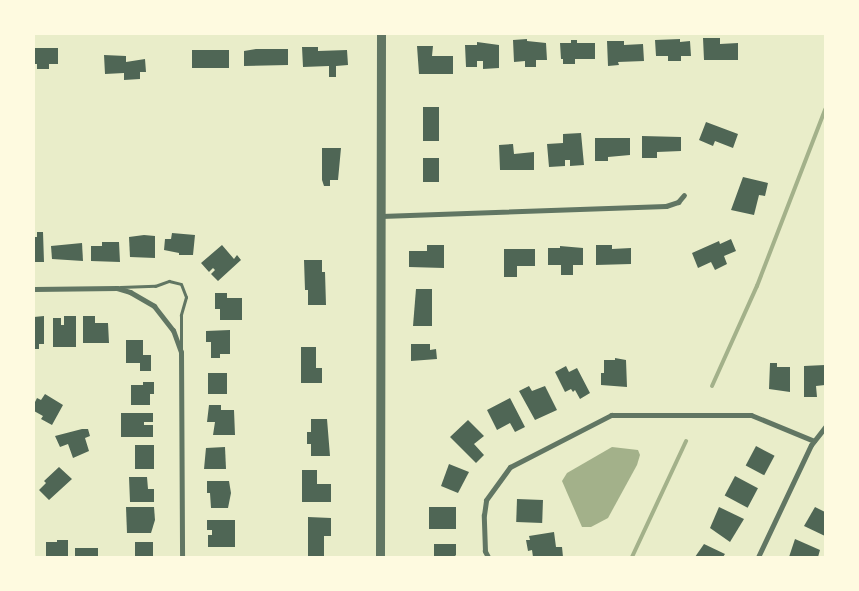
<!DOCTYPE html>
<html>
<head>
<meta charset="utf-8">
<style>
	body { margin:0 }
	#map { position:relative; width:859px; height:591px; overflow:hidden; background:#e9edc9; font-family:"Noto Sans",sans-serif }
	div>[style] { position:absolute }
	.water>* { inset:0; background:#a3b18a }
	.stream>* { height:4px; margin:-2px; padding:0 2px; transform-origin:2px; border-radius:2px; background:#a3b18a }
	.building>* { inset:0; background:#4f6655; transform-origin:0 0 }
	.service>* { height:3px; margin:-1.5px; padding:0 1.5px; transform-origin:1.5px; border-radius:1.5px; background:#617663 }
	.minor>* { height:5px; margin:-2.5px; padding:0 2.5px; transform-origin:2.5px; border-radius:2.5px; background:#617663 }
	.tertiary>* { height:9px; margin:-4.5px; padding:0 4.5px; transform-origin:4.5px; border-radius:4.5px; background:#617663 }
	span { translate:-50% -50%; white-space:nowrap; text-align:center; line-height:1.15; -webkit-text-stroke:4px #fefae0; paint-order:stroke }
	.frame { position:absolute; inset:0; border:35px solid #fefae0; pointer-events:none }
</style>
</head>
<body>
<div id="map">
	<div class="water">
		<div style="clip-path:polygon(612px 447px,638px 450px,640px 455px,637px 465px,608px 518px,591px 527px,582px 527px,562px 481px,567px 473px)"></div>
	</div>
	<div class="stream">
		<div style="left:712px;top:386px;width:110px;rotate:-65.8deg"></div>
		<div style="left:757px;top:286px;width:189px;rotate:-68.9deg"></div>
		<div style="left:632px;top:557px;width:128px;rotate:-65deg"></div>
	</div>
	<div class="building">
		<div style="clip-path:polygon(703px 38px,720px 38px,720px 44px,738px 43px,738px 60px,704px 60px)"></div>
		<div style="clip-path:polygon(527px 39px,527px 41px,546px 43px,547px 60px,536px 60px,536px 67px,525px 67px,525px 61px,514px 62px,513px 40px)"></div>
		<div style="clip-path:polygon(680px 39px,680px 42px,690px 41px,691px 56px,681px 56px,681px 61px,668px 61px,668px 56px,656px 56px,655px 40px)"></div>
		<div style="clip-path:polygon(571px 40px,577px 40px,577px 43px,595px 43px,595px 59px,575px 59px,575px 64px,563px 64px,563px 59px,561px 59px,560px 43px,571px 43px)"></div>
		<div style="clip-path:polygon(607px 41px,624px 41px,624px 45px,643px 44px,644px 61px,618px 62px,619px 65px,608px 66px)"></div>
		<div style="clip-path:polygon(477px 42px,499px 45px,499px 68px,483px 69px,483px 61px,477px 61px,477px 67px,466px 67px,465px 45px,477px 45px)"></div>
		<div style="clip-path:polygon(417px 46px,433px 46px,432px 56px,453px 56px,453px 74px,419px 74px)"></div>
		<div style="clip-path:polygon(302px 47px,318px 47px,318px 51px,347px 50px,348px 65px,336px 66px,336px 77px,329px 77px,329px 66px,303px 67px)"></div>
		<div style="clip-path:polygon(34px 48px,58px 48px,58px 64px,49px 64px,49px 69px,37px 69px,37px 64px,34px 64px)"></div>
		<div style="clip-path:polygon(256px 49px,288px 49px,288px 65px,244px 66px,244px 51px)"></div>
		<div style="left:229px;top:50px;width:18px;height:37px;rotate:90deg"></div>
		<div style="clip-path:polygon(104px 55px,126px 56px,126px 62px,145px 59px,146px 72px,140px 72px,140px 79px,124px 80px,124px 73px,105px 74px)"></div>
		<div style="left:423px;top:107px;width:16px;height:34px"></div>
		<div style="clip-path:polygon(706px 122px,738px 134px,733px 148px,715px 141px,713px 146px,699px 140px)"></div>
		<div style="clip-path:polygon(581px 133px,584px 165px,570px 166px,570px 160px,565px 160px,565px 166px,549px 167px,547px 144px,563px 143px,563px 134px)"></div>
		<div style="clip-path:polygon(642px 136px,681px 137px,681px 151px,657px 152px,657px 158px,642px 158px)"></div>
		<div style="clip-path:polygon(595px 138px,630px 138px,630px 155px,608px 157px,608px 161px,595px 161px)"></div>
		<div style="clip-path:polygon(513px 144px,514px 154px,534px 152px,534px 170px,500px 170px,499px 145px)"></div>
		<div style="clip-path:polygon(322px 148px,341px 148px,338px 180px,330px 180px,330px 186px,324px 186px,322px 180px)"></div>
		<div style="left:423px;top:158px;width:16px;height:24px"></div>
		<div style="clip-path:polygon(743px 177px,768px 183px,765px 196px,759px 195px,754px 215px,731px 210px)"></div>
		<div style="clip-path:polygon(37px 232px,43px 232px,44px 262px,34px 262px,34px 237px,37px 237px)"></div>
		<div style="clip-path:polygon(172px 233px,195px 235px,193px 255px,179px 255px,179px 253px,164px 250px,165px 239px,171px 239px)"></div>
		<div style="clip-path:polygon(144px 235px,155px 236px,155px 258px,130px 257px,129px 237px)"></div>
		<div style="clip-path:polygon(731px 239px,736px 251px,724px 256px,727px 264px,715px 270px,711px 262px,698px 268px,692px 253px,719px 241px,720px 244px)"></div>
		<div style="clip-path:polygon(102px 242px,119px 242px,120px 262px,91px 261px,91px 246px,102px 246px)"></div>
		<div style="clip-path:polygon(82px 243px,83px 261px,52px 259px,51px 246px)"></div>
		<div style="clip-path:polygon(222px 245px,234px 259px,237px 255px,241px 260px,218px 281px,211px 274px,215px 270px,213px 268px,209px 272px,201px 263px)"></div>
		<div style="clip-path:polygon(427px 245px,444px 245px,444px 268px,409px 267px,409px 251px,427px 251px)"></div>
		<div style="clip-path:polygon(596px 245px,612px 245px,612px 249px,631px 248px,631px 264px,596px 265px)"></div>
		<div style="clip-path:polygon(560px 246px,583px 248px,583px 265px,573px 265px,573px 275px,561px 275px,561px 265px,548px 265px,548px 248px,560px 248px)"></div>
		<div style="clip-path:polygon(504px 249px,535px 249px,535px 266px,517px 266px,517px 277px,504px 277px)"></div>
		<div style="clip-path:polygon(304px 260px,322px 260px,322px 272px,325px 272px,326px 305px,308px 305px,308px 290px,305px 290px)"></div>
		<div style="clip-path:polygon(416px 289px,432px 289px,432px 326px,413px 326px)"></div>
		<div style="clip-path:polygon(215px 293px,227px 293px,227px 298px,242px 298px,242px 320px,220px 320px,220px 309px,215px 309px)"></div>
		<div style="clip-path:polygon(44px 316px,44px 344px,39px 344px,39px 349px,34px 349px,34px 317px)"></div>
		<div style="clip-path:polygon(64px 316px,76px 316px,76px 347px,53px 347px,53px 318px,61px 318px,61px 325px,64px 325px)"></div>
		<div style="clip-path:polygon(83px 316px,95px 316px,95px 323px,108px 323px,109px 343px,83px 343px)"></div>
		<div style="clip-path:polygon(230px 330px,230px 354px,220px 354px,220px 358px,211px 358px,211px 342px,206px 342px,206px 331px)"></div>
		<div style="clip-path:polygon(126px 340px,143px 340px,143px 355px,151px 355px,151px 371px,140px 371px,140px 363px,126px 363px)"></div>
		<div style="clip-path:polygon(411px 344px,430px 344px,430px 350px,436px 349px,437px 359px,411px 361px)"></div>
		<div style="clip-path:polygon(301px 347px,316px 347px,316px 368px,322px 368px,322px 383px,301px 383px)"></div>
		<div style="clip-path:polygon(615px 358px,626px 360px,627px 387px,601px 385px,601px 373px,604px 373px,604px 360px,615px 360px)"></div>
		<div style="clip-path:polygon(770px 363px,777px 363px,777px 367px,790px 367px,790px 392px,769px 389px)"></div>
		<div style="clip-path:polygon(825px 365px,825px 385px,816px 386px,817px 397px,804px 397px,804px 366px)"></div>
		<div style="clip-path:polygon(566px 366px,569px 372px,577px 368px,590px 393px,580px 399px,575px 390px,573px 392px,571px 389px,565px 392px,555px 372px)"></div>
		<div style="left:208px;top:373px;width:19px;height:21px"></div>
		<div style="clip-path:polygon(143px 382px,154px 382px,154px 394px,150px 394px,150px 405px,131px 405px,131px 385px,143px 385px)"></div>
		<div style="clip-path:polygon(529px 386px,532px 391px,545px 386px,557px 410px,535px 420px,519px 391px)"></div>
		<div style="clip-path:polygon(45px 394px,63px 405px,52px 425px,41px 419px,43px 416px,34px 411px,34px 404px,37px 398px,41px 400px)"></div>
		<div style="clip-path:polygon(510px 398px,525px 427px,515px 432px,510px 423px,497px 430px,487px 410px)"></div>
		<div style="clip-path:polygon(209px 405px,221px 405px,221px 410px,234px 410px,235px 435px,213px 435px,215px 422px,207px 422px)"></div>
		<div style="clip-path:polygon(121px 413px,153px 413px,153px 422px,144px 422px,144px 425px,153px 425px,153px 437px,121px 437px)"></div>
		<div style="clip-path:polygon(311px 419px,327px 419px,330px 456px,311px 456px,311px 444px,307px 444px,307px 432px,311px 432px)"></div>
		<div style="clip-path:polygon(468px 420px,484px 436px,474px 444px,484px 455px,476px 463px,450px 437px)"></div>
		<div style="clip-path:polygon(82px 429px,88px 429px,90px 436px,85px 438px,89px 451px,73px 458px,68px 444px,60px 447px,55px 436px)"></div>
		<div style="left:135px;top:445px;width:19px;height:24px"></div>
		<div style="left:756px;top:446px;width:21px;height:22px;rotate:28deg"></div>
		<div style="clip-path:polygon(225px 447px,226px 469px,204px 469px,206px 448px)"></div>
		<div style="clip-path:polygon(449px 464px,469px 472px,458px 493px,441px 486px)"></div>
		<div style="clip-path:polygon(59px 467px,72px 479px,49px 500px,39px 490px,46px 483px,44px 481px)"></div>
		<div style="clip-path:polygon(302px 470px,317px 470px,317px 484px,331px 484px,331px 502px,302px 502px)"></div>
		<div style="left:735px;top:476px;width:26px;height:22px;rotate:28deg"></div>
		<div style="clip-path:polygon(129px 477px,147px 477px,148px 489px,154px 489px,154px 502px,130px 502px)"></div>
		<div style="clip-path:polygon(207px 481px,229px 481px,231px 493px,228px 508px,211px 508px,210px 493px,207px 493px)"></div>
		<div style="left:517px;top:499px;width:26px;height:23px;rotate:2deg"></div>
		<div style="clip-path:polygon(126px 507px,154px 507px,155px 520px,151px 533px,127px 533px)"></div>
		<div style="left:429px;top:507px;width:27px;height:22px"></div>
		<div style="clip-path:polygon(719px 507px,744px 519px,730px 542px,710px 528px)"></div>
		<div style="clip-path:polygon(815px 507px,825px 512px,825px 536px,804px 526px)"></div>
		<div style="clip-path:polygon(308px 517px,331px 518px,331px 536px,324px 536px,324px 557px,308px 557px)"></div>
		<div style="clip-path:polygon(207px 520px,235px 520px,235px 547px,208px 547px,208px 535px,212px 535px,212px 530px,207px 530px)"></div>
		<div style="clip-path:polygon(554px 532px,556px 547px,562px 547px,563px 557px,533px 557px,532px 550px,528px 551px,526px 540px,530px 540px,529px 536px)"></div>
		<div style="clip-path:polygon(795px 539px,820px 550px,818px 557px,789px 557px)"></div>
		<div style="clip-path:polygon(57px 540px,68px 540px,68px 557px,46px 557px,46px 542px,57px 542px)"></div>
		<div style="left:153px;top:542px;width:15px;height:18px;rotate:90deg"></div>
		<div style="clip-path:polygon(434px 544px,456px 544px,456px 555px,454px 557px,434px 557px)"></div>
		<div style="clip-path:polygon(704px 544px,725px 554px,723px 557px,695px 557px)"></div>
		<div style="left:75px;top:548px;width:23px;height:9px"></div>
	</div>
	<div class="service">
		<div style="left:120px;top:287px;width:35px;rotate:-2deg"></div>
		<div style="left:155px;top:286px;width:15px;rotate:-20deg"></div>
		<div style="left:169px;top:281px;width:12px;rotate:14deg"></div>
		<div style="left:181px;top:284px;width:14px;rotate:69deg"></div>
		<div style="left:186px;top:297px;width:19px;rotate:106deg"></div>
		<div style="left:181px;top:315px;width:33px;rotate:90deg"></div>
	</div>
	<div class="minor">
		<div style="left:381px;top:216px;width:285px;rotate:-2deg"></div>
		<div style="left:666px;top:206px;width:13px;rotate:-18deg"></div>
		<div style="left:678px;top:202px;width:9px;rotate:-49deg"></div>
		<div style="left:34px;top:289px;width:83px;rotate:-0.7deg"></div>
		<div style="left:117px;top:288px;width:14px;rotate:17deg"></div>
		<div style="left:130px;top:292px;width:28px;rotate:30deg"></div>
		<div style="left:154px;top:306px;width:31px;rotate:52deg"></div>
		<div style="left:173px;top:330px;width:23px;rotate:70deg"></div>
		<div style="left:181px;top:352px;width:205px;rotate:89.7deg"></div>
		<div style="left:488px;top:557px;width:7px;rotate:-117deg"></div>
		<div style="left:485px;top:551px;width:36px;rotate:-92deg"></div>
		<div style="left:484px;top:515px;width:15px;rotate:-82deg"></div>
		<div style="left:486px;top:500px;width:41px;rotate:-54deg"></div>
		<div style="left:510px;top:467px;width:114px;rotate:-27.2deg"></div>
		<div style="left:611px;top:415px;width:140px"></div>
		<div style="left:751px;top:415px;width:68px;rotate:22.4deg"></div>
		<div style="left:758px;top:557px;width:124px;rotate:-64.7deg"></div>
		<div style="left:811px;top:445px;width:23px;rotate:-52deg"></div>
	</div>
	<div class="tertiary">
		<div style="left:380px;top:557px;width:523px;rotate:-89.89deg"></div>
	</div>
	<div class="frame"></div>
</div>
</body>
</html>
